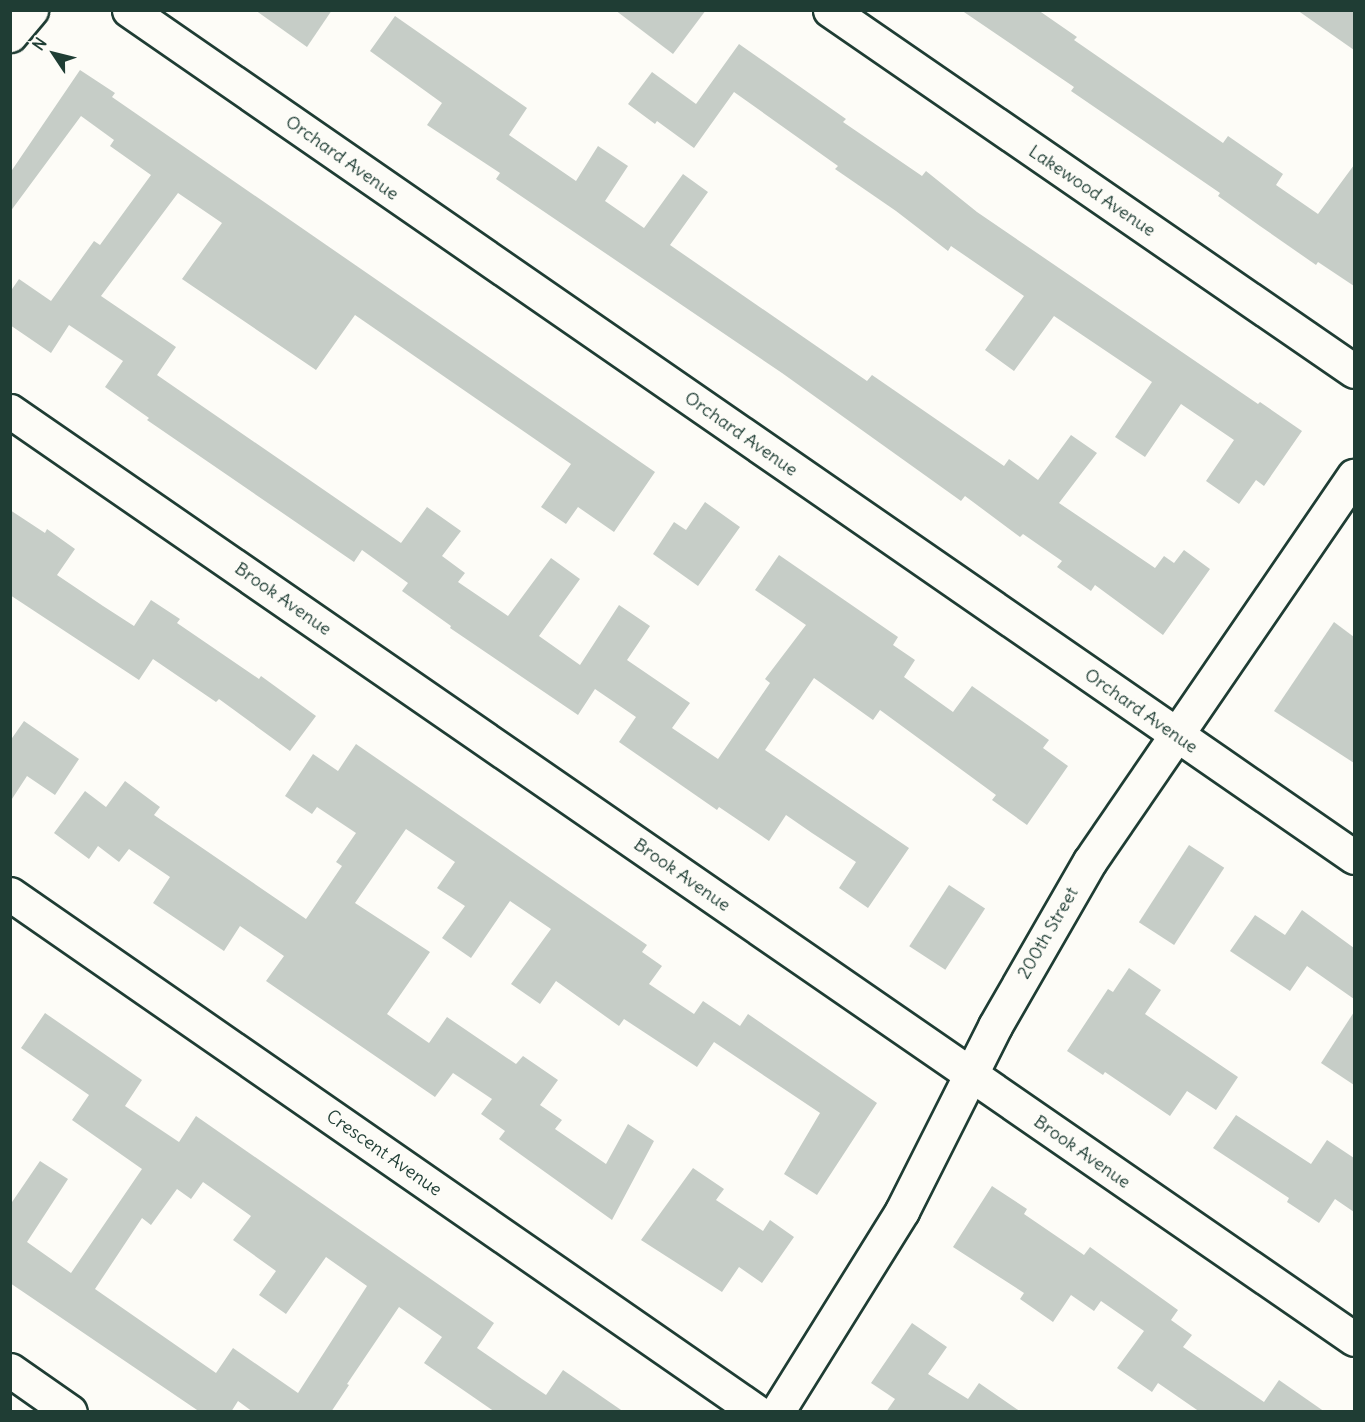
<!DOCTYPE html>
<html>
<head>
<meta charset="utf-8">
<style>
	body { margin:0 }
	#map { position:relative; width:1365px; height:1422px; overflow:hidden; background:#fdfcf7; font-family:Delius,sans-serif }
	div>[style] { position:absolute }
	.building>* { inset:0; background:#c6cdc7; transform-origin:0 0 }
	.roads { filter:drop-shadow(2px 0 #1f3d34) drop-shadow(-2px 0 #1f3d34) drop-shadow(0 2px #1f3d34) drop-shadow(0 -2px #1f3d34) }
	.street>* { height:33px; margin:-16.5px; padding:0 16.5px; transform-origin:16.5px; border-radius:16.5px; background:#fdfcf7 }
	span { translate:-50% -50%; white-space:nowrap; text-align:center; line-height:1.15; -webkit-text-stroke:5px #fdfcf7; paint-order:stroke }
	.street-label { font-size:18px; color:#1f3d34 }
	.frame { position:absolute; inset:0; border:12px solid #1f3d34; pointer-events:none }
	.north { position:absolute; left:24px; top:24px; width:60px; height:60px; -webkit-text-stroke:4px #fdfcf7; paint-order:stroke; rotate:305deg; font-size:16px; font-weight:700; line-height:24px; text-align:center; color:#1f3d34 }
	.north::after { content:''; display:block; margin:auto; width:21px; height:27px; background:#1f3d34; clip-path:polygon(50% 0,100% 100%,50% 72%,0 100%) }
</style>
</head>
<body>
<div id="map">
	<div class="building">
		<div style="clip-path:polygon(255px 10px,332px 10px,307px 47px)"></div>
		<div style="clip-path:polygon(615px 10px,706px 10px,673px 54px)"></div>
		<div style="clip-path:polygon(961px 10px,1038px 10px,1077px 37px,1074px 40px,1223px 143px,1228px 136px,1283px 174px,1276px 185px,1318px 214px,1354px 165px,1354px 286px,1318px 262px,1316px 265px,1260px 226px,1218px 196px,1220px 193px,1071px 91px,1074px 87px)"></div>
		<div style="clip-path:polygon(1297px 10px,1354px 10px,1354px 50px)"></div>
		<div style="clip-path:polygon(395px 16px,527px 108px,509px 135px,576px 181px,598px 146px,628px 166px,605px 201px,644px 228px,683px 174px,708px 192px,670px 245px,867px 381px,872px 375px,1004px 466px,1009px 459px,1038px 480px,1071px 435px,1097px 453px,1059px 503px,1155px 568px,1164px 556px,1174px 563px,1184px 550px,1210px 569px,1163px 635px,1095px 585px,1091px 591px,1057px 567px,1062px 561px,1023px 534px,1020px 537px,965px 496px,961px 501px,782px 373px,496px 179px,500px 173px,427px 125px,442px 103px,370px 51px)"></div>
		<div style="clip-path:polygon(739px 44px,846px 119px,843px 122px,922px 176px,926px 171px,977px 212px,1258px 404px,1260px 402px,1302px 431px,1264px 486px,1256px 480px,1239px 504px,1206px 481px,1234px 440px,1181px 404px,1145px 457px,1115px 437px,1152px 382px,1054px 316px,1014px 371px,985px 350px,1024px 296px,951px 246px,948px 251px,896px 211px,835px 169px,838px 166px,734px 92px,694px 148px,657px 121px,655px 124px,628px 104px,652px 72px,696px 104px)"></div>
		<div style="clip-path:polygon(80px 70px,115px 93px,112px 97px,655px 472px,614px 532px,578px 507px,566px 524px,541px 507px,571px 464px,355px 315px,316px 370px,182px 279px,222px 223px,178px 193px,101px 296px,176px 347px,157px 375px,401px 543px,427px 507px,461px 531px,442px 556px,465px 573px,458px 582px,508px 616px,551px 558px,580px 579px,539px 636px,580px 665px,619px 605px,650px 626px,627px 660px,690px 703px,672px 728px,718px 759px,770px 683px,765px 679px,806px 625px,755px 590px,779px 555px,898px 637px,893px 645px,915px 660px,904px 677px,953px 712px,972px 686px,1049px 740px,1043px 748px,1068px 766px,1027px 825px,992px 800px,996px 795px,880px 710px,873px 720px,814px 678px,765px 750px,909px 848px,868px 908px,839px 888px,856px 862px,812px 833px,786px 815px,769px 841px,719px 807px,717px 810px,619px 742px,636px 717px,595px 689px,578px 715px,450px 628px,451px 626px,402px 591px,408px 583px,362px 550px,354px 562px,147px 420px,149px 418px,105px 387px,123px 361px,69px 325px,51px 353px,10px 325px,10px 292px,19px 279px,51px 301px,94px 241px,100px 245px,151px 175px,110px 146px,114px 140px,81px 116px,10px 212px,10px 173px)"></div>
		<div style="clip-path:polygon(705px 502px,740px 527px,698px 586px,653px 554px,674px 522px,686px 530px)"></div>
		<div style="clip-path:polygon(10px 510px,45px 533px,47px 529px,75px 549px,57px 575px,103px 606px,134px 626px,151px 600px,180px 619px,177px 623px,259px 679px,261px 676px,316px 716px,290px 751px,219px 699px,216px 702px,153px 659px,139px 680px,10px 595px)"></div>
		<div style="clip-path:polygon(1334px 622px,1354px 637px,1354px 763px,1274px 711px)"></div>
		<div style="clip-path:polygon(24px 721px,79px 759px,55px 795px,27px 776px,10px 802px,10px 741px)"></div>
		<div style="clip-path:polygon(356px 744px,647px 945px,642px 952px,662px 966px,649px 984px,694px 1014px,703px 1001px,740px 1026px,748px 1014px,877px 1103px,817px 1195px,784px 1174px,820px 1113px,714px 1042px,697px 1067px,624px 1019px,619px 1026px,556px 981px,540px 1004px,511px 984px,551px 929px,510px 901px,471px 958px,442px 938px,465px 906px,437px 888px,455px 862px,406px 829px,355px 903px,430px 952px,387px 1014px,429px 1043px,447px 1017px,516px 1064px,523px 1056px,558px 1080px,540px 1105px,562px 1120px,555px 1129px,606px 1164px,628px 1124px,654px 1141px,612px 1220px,499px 1139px,505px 1131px,481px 1114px,492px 1099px,453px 1073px,435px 1097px,266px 981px,284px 956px,240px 926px,224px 951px,153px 903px,170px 877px,129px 849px,119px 862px,98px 846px,89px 859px,54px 833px,85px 791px,106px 807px,125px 781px,160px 807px,154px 815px,306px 919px,342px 866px,336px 862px,356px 833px,317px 807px,312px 814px,285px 796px,313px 754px,338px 771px)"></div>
		<div style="left:1189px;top:845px;width:42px;height:92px;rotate:33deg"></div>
		<div style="left:949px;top:885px;width:43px;height:73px;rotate:33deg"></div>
		<div style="clip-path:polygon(1302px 910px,1354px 948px,1354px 999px,1307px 966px,1290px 991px,1230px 951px,1255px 915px,1285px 935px)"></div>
		<div style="clip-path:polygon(1129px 968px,1161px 990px,1145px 1014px,1238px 1077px,1216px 1110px,1187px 1091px,1170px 1116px,1105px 1072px,1103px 1075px,1067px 1051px,1108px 989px,1113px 992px)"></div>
		<div style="clip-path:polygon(1354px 1012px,1354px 1085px,1321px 1063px)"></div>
		<div style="clip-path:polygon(evenodd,45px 1013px,142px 1080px,125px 1106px,179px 1142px,196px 1116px,494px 1323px,477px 1348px,522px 1379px,546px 1395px,563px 1370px,624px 1412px,495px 1412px,424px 1363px,442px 1337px,399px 1307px,347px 1384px,349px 1385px,331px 1412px,253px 1412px,238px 1401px,231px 1412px,200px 1412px,10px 1283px,10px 1205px,40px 1161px,68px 1179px,27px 1242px,71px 1273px,142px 1169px,72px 1120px,89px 1095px,21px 1048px,45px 1013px,203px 1182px,251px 1216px,233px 1240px,276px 1271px,259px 1295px,286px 1314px,326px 1257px,367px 1286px,298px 1393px,233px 1348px,216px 1373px,95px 1289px,142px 1218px,151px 1225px,177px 1189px,191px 1199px,203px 1182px)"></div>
		<div style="clip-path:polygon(1236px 1115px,1311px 1164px,1327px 1140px,1354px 1158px,1354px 1212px,1335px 1199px,1319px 1223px,1287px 1202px,1289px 1198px,1213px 1148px)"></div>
		<div style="clip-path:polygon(693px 1168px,724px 1189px,716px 1200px,763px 1231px,770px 1220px,794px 1237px,762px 1283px,739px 1267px,722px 1292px,641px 1240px)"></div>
		<div style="clip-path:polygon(992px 1186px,1027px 1209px,1024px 1214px,1084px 1255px,1090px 1247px,1178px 1310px,1171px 1320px,1192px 1335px,1183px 1347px,1264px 1402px,1279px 1380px,1325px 1412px,1200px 1412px,1158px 1383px,1152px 1392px,1117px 1368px,1144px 1331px,1101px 1301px,1094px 1311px,1071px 1295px,1053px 1322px,1020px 1299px,1024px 1293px,953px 1247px)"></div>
		<div style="clip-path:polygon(912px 1323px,947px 1347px,928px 1374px,968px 1399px,979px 1383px,1021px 1412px,886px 1412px,895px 1399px,871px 1383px)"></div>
	</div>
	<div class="roads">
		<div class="street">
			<div style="left:129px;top:10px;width:1489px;rotate:34.66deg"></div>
			<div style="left:830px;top:10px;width:636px;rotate:34.56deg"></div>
			<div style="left:10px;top:35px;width:33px;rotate:-50deg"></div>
			<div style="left:10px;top:411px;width:1633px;rotate:34.62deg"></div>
			<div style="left:10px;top:894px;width:909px;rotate:34.74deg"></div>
			<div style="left:10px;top:1370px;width:73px;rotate:35deg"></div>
			<div style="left:777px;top:1412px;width:237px;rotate:-58.1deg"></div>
			<div style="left:902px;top:1211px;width:207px;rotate:-63.3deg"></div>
			<div style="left:995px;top:1026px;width:190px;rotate:-60.1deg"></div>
			<div style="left:1090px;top:861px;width:467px;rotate:-55.6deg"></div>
		</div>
	</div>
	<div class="street-label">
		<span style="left:342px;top:158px;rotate:35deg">Orchard Avenue</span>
		<span style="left:1092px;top:191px;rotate:34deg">Lakewood Avenue</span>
		<span style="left:741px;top:434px;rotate:35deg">Orchard Avenue</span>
		<span style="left:283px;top:599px;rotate:35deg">Brook Avenue</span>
		<span style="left:1141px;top:711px;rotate:35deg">Orchard Avenue</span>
		<span style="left:682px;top:875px;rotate:35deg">Brook Avenue</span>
		<span style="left:1048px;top:933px;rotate:-60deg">200th Street</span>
		<span style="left:1082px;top:1152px;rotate:35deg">Brook Avenue</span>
		<span style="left:384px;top:1153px;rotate:35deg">Crescent Avenue</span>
	</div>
	<div class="frame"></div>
	<div class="north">N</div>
</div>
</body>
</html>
